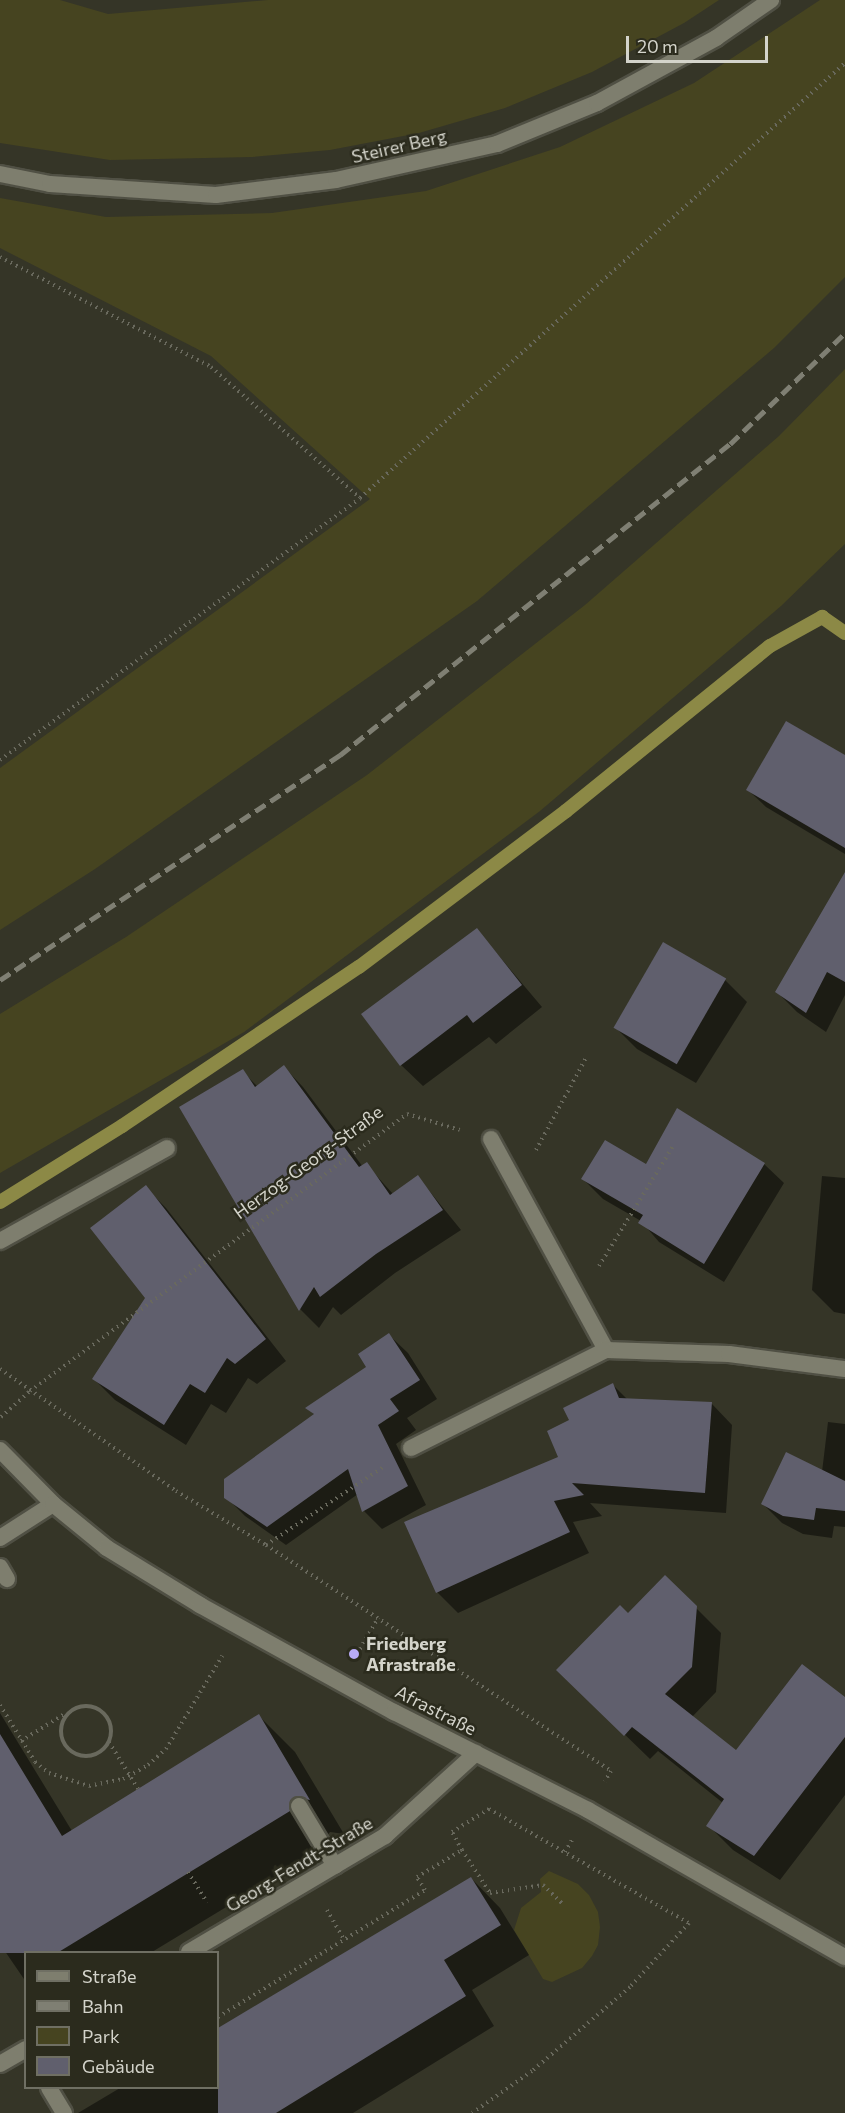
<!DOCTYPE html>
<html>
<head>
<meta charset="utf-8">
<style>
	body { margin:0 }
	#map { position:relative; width:845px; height:2113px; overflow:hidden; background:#353527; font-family:Commissioner,sans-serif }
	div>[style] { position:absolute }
	.green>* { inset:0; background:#464420 }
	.shadow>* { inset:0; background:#0007 }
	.stream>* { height:14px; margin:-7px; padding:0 7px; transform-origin:7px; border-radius:7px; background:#8c8946 }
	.building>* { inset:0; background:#605f6d; transform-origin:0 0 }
	.path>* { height:4px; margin-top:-2px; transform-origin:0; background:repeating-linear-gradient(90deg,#69695d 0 1.5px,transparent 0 6px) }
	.path>.ring { margin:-2px; padding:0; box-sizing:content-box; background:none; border:4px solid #69695d; border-radius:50% }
	.roads { filter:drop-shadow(2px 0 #505044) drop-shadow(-2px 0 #505044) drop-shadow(0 2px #505044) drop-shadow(0 -2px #505044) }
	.service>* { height:16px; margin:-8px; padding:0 8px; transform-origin:8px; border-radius:8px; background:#7e7e6e }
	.minor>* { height:16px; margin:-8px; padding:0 8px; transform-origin:8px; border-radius:8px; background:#7e7e6e }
	.tertiary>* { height:16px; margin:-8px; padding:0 8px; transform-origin:8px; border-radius:8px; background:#7e7e6e }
	.rail>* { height:4.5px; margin-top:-2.25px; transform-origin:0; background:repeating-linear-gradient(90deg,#7f7f73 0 12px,transparent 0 18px) }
	.dots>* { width:16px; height:16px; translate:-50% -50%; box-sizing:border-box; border:3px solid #2b2b1d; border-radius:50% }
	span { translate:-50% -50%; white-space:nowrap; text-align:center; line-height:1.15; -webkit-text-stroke:5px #2b2b1d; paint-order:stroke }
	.street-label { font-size:18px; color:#d4d4cb }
	.poi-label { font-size:18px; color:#d4d4cb; font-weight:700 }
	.left { translate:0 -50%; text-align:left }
	.legend { position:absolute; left:24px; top:1951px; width:195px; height:138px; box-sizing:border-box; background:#2b2b1d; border:2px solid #6f6f63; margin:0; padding:8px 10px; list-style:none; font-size:18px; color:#d4d4cb }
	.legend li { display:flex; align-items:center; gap:12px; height:30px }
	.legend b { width:30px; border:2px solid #6f6f63 }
	.scale { position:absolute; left:626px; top:36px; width:142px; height:27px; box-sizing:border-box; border:3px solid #d4d4cb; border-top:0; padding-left:8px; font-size:18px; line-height:21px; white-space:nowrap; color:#d4d4cb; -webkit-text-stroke:4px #2b2b1d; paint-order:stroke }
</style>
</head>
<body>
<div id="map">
	<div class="green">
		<div style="clip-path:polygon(0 0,60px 0,108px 14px,268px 0,719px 0,684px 23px,592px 72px,505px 108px,419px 133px,330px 150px,252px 157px,110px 160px,0 143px)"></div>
		<div style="clip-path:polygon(820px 0,845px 0,845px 277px,774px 348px,477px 601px,95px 869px,0 930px,0 768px,370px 499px,211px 356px,0 248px,0 198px,106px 217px,272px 213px,426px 191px,560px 147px,694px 83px)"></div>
		<div style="clip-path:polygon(845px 369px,845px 544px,781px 606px,540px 811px,244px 1032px,0 1173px,0 1014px,126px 937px,367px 775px,585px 605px,779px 436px)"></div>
		<div style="clip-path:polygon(549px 1871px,578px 1884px,589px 1895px,598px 1912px,600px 1927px,598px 1945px,592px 1956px,582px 1968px,552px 1982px,543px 1979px,514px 1930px,521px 1908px,541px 1892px,540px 1879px)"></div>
	</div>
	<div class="shadow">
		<div style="clip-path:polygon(845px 757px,845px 854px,766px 807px,748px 790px)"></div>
		<div style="clip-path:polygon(845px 875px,845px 995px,826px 1032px,797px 1012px,777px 992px)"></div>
		<div style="clip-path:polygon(477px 930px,542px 1007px,496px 1044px,489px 1037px,423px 1086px,401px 1065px)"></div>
		<div style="clip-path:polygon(725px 980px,747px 1002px,696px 1083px,637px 1049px,615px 1027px)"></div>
		<div style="clip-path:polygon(284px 1067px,303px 1087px,363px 1167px,366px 1164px,393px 1194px,418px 1177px,461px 1230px,395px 1273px,341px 1315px,333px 1307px,319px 1328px,301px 1310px,181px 1107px,242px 1071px,258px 1087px)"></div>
		<div style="clip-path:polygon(764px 1164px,784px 1183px,724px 1282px,659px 1242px,641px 1221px,603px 1199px,583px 1179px,646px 1166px)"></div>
		<div style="clip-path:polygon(822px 1176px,845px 1178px,845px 1314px,834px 1312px,812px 1290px)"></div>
		<div style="clip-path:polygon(145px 1187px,166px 1208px,286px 1361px,257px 1384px,248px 1378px,226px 1413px,211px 1404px,186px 1445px,115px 1400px,94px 1379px,147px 1298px)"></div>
		<div style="clip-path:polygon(389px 1335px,408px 1353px,437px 1399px,407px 1418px,416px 1430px,396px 1444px,426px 1505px,382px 1529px,364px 1511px,358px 1494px,286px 1545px,245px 1516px,226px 1497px,315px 1415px,308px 1408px,368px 1368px)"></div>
		<div style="clip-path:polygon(613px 1385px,628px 1400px,712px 1404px,732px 1425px,726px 1513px,590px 1503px,602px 1516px,573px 1522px,589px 1553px,458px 1613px,437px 1592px,560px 1458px,571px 1421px)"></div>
		<div style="clip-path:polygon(828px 1422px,845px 1424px,845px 1527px,834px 1526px,832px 1538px,803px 1534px,782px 1523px,763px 1504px,822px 1472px)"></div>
		<div style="clip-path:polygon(665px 1577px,721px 1633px,716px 1692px,692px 1717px,736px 1752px,845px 1699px,845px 1795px,780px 1880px,733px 1850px,708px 1825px,723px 1803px,658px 1751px,650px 1759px,583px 1694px,628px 1615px)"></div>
		<div style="clip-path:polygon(0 1713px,72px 1831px,259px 1716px,295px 1752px,344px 1834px,330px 1832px,325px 1838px,325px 1847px,152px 1952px,26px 1952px,26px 1982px,0 1944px)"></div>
		<div style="clip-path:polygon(471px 1878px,500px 1908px,529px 1955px,472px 1990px,494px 2026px,353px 2113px,78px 2113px,120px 2088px,218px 2088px,218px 2030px)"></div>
	</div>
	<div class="stream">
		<div style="left:0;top:1202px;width:144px;rotate:-31.9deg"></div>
		<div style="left:122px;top:1126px;width:285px;rotate:-33.9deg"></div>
		<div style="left:359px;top:967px;width:259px;rotate:-37deg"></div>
		<div style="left:566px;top:811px;width:262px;rotate:-39deg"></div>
		<div style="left:770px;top:646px;width:60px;rotate:-29.1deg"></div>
		<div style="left:822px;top:617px;width:28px;rotate:35deg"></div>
	</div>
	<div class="building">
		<div style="clip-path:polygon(786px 721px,845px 755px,845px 848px,746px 790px)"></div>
		<div style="clip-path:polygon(845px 872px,845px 982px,827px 972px,806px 1013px,775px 992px)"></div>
		<div style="clip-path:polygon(477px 928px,522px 985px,473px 1023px,467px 1015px,400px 1066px,361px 1014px)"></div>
		<div style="left:663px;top:942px;width:73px;height:99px;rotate:30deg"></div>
		<div style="clip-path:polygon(284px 1065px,359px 1167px,367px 1162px,390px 1195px,418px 1175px,443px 1210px,376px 1254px,320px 1297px,314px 1287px,299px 1311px,179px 1107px,243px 1069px,255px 1087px)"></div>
		<div style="clip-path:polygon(677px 1108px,765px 1163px,704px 1264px,638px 1223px,643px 1215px,581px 1179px,605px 1140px,646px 1164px)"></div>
		<div style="clip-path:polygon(146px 1185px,266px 1339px,235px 1364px,227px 1358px,205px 1393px,190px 1384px,164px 1425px,92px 1379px,145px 1298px,90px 1228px)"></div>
		<div style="clip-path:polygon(389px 1333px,420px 1380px,390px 1399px,399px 1411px,378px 1425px,408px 1486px,362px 1512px,348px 1469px,267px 1527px,224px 1498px,224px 1479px,314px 1414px,305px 1408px,366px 1367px,358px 1354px)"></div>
		<div style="clip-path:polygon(613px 1383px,619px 1398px,712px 1402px,705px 1493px,572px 1483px,584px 1495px,554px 1501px,570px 1532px,436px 1593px,404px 1522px,558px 1457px,547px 1431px,569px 1420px,563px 1408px)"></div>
		<div style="clip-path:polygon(786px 1452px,845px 1481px,845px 1511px,816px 1508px,814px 1520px,783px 1516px,761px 1504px)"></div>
		<div style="clip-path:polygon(665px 1575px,697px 1606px,692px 1667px,665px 1694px,736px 1750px,802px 1664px,845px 1697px,845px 1737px,754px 1856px,706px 1826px,724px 1799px,632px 1727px,624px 1736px,556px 1670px,620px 1605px,628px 1613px)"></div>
		<div style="clip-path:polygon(259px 1714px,310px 1800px,294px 1797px,290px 1801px,290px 1811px,57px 1953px,0 1953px,0 1734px,62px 1836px)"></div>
		<div style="clip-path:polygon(471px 1877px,501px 1925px,444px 1960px,466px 1996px,276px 2113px,218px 2113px,218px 2028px)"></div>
	</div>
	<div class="path">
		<div style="left:0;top:257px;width:238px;rotate:27.5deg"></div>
		<div style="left:211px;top:367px;width:198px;rotate:41.3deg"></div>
		<div style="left:0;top:760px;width:445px;rotate:-36deg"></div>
		<div style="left:360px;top:498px;width:651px;rotate:-41.89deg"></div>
		<div style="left:536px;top:1150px;width:105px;rotate:-61.5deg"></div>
		<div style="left:599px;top:1266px;width:141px;rotate:-58.3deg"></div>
		<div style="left:0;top:1369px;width:214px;rotate:34.7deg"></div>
		<div style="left:176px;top:1491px;width:105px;rotate:31deg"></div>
		<div style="left:266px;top:1545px;width:412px;rotate:33.2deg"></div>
		<div style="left:611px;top:1771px;width:12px;rotate:121deg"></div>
		<div style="left:1px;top:1417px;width:39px;rotate:-42deg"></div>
		<div style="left:30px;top:1391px;width:468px;rotate:-36.3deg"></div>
		<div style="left:407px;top:1114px;width:55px;rotate:16.8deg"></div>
		<div style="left:266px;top:1545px;width:143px;rotate:-33.6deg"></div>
		<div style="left:357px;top:1654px;width:42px;rotate:-59.7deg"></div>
		<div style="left:0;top:1705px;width:67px;rotate:58.4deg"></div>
		<div style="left:35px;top:1762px;width:18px;rotate:38deg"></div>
		<div style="left:49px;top:1773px;width:42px;rotate:18deg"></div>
		<div style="left:89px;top:1786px;width:35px;rotate:-12deg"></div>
		<div style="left:123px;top:1779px;width:29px;rotate:-29deg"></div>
		<div style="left:148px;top:1765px;width:24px;rotate:-42deg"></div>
		<div style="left:166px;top:1749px;width:109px;rotate:-58.9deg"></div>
		<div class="ring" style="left:61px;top:1706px;width:46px;height:46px"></div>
		<div style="left:21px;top:1741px;width:53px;rotate:-31.9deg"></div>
		<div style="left:109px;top:1742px;width:55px;rotate:58.3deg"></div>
		<div style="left:462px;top:1850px;width:51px;rotate:56.9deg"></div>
		<div style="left:490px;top:1893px;width:54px;rotate:-8.6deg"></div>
		<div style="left:543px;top:1885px;width:29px;rotate:44deg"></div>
		<div style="left:565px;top:1852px;width:14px;rotate:-60deg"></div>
		<div style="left:188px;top:1872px;width:36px;rotate:58deg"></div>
		<div style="left:327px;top:1910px;width:34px;rotate:60deg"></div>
		<div style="left:218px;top:2017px;width:243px;rotate:-31.5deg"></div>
		<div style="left:425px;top:1890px;width:15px;rotate:-122deg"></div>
		<div style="left:417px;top:1877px;width:52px;rotate:-31deg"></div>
		<div style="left:462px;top:1850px;width:21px;rotate:-119deg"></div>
		<div style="left:452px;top:1832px;width:44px;rotate:-31.9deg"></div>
		<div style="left:489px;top:1809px;width:230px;rotate:29.7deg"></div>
		<div style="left:689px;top:1923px;width:87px;rotate:132.7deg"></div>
		<div style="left:630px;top:1987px;width:129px;rotate:139.4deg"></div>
		<div style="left:532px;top:2071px;width:73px;rotate:145deg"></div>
	</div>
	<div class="roads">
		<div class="service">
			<div style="left:0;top:1241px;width:191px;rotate:-29.1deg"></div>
			<div style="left:0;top:1538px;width:63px;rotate:-32.7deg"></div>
			<div style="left:0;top:1567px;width:14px;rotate:60deg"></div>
			<div style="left:299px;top:1806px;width:70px;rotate:59deg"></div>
			<div style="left:49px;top:2088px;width:29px;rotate:59deg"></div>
		</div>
		<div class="minor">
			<div style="left:491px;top:1139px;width:240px;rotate:61.4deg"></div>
			<div style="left:606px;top:1350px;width:123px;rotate:1.9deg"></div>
			<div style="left:729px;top:1354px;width:117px;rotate:7.4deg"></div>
			<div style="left:411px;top:1448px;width:218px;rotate:-26.7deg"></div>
			<div style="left:189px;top:1952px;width:228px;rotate:-30.6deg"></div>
			<div style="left:385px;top:1836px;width:123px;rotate:-42.4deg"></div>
			<div style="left:0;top:2064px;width:30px;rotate:-30deg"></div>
		</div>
		<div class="tertiary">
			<div style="left:0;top:174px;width:51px;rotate:11.3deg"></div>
			<div style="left:50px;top:184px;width:166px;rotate:3.8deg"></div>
			<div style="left:216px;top:195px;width:121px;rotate:-7.1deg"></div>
			<div style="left:336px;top:180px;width:165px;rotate:-12.6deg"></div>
			<div style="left:497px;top:144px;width:108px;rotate:-22.3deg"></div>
			<div style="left:597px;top:103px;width:136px;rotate:-28.6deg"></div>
			<div style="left:716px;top:38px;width:67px;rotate:-34.6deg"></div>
			<div style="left:0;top:1450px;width:76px;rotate:45.5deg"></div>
			<div style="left:53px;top:1504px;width:70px;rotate:39.2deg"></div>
			<div style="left:107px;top:1548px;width:109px;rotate:31.5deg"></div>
			<div style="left:200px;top:1605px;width:222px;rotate:28.9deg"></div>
			<div style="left:394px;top:1712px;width:217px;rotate:26.8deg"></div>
			<div style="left:588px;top:1810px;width:296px;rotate:29.8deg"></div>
		</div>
	</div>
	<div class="rail">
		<div style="left:0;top:980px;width:408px;rotate:-33.5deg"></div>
		<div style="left:340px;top:755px;width:499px;rotate:-38.6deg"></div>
		<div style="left:730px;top:444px;width:160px;rotate:-44deg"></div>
	</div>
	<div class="dots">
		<div style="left:354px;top:1654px;background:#b8abf7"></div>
	</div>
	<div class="street-label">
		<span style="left:399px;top:146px;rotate:-13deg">Steirer Berg</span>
		<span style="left:308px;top:1162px;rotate:-36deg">Herzog-Georg-Straße</span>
		<span style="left:436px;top:1710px;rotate:27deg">Afrastraße</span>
		<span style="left:299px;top:1864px;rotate:-31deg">Georg-Fendt-Straße</span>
	</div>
	<div class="poi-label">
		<span class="left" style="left:366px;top:1654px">Friedberg<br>Afrastraße</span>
	</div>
	<ul class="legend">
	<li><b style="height:8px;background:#7e7e6e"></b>Straße</li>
	<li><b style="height:8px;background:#7f7f73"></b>Bahn</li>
	<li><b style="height:16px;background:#464420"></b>Park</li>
	<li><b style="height:16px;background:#605f6d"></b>Gebäude</li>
	</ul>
	<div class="scale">20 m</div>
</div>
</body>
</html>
